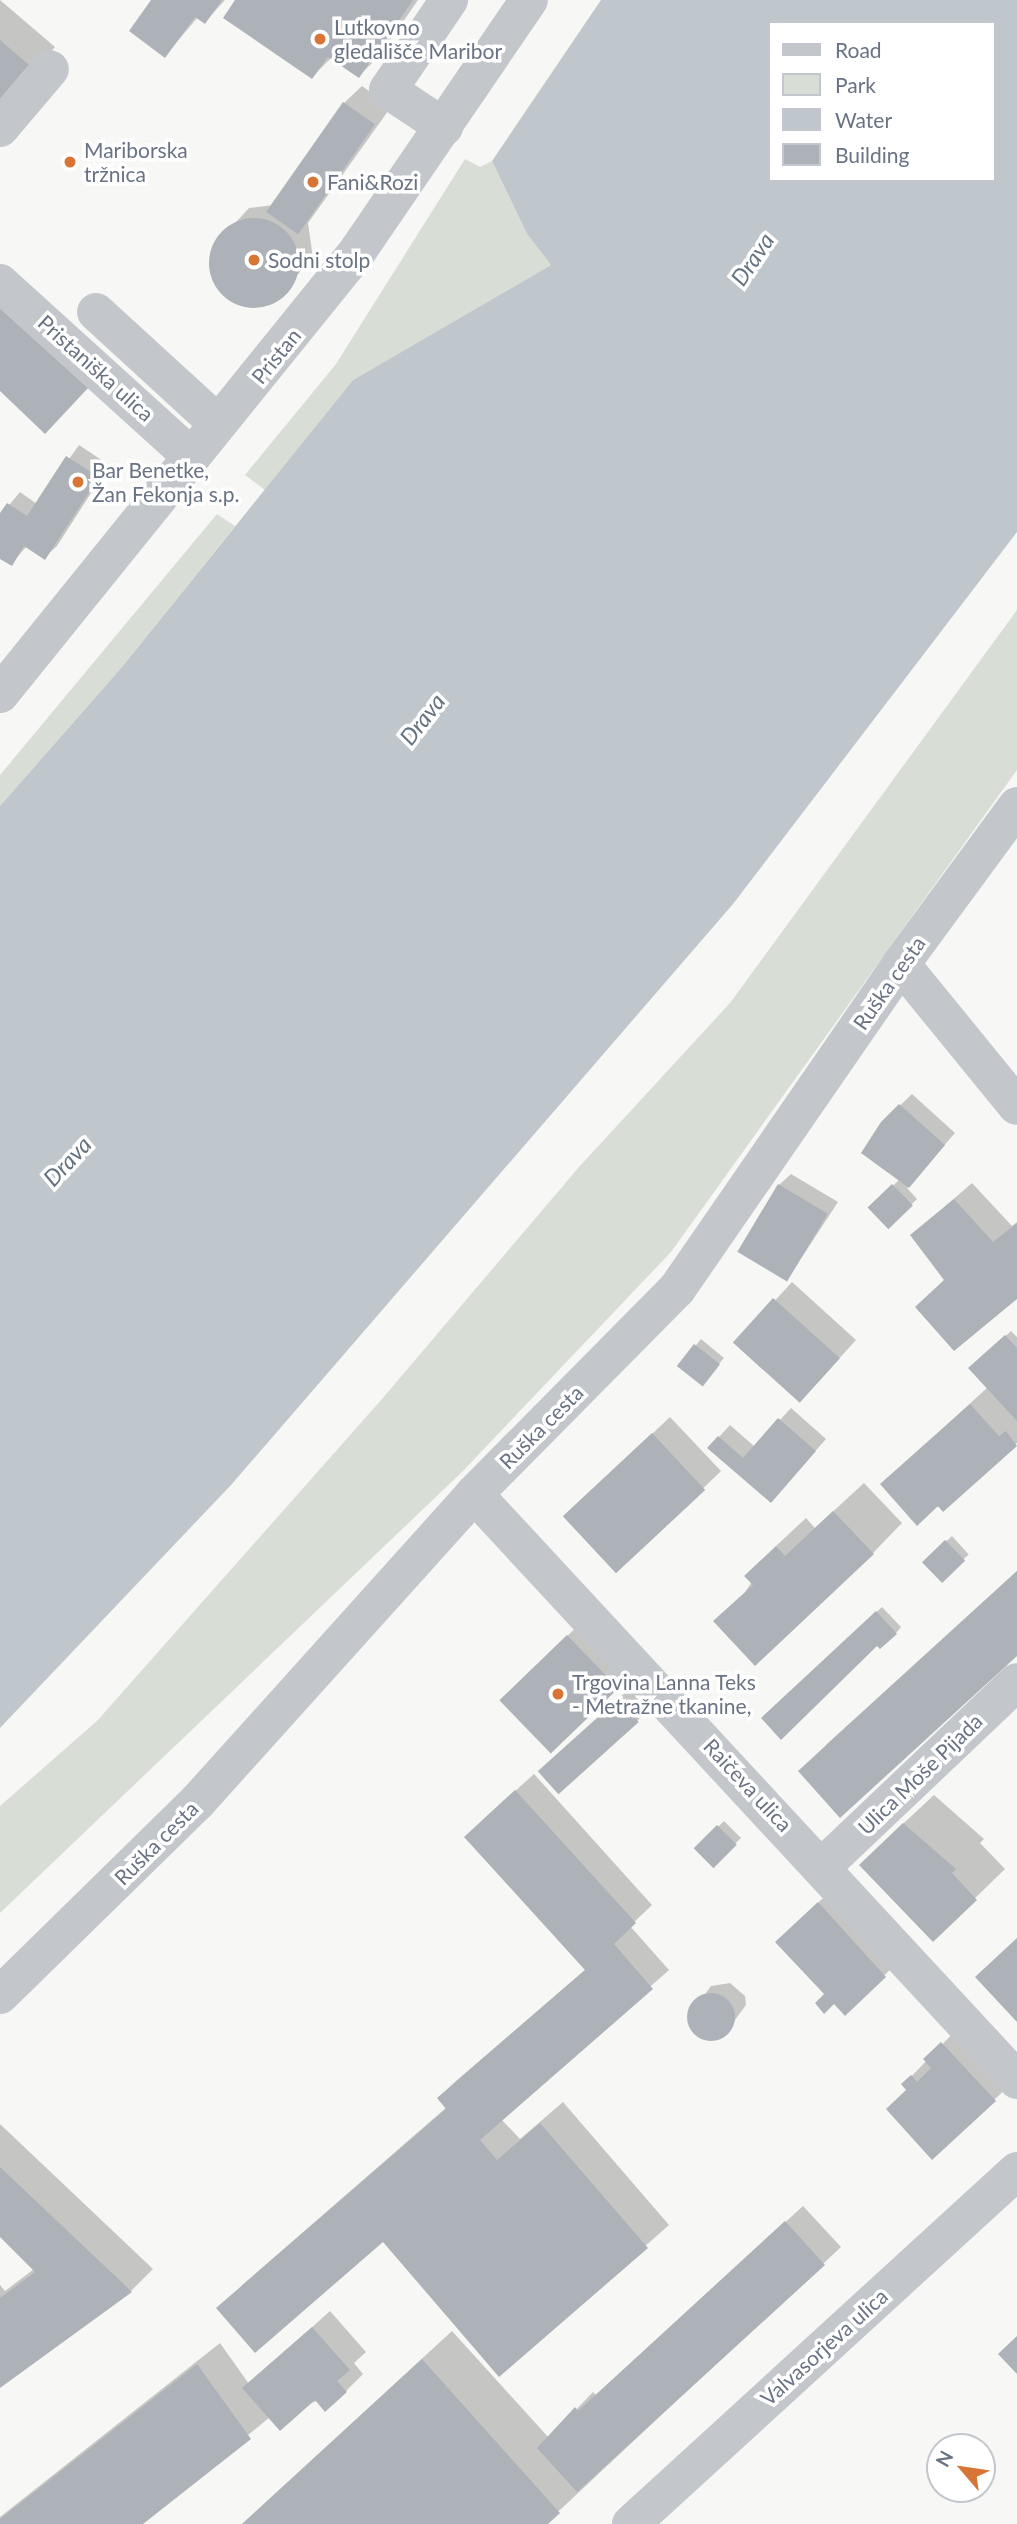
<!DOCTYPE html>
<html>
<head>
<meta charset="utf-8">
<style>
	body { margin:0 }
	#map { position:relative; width:1017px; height:2524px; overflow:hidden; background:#f7f7f5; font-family:Lato,sans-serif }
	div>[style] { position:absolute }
	.green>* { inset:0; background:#d8ded6 }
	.water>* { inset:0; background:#bfc6cc }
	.shadow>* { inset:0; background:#0003; transform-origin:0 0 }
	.building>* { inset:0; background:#adb2b8; transform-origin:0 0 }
	.round { border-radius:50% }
	.minor>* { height:38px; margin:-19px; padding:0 19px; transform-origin:19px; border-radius:19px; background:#c3c6ca }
	.dots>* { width:19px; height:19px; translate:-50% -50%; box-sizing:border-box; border:4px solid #fff; border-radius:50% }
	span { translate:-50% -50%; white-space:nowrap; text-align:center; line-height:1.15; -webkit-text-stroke:7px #fff; paint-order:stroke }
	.poi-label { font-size:21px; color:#697383 }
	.left { translate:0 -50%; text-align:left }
	.street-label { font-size:21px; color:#697383 }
	.water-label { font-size:23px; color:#64737f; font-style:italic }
	.legend { position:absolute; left:768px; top:21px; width:228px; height:161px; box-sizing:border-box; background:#fff; border:2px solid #c3c7cd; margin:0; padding:9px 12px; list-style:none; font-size:21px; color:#697383 }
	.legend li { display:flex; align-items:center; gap:14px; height:35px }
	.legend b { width:35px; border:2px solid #c3c7cd }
	.north { position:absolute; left:926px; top:2433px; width:70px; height:70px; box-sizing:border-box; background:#fff; border:2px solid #c3c7cd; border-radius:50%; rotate:299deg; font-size:19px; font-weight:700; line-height:28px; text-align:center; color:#697383 }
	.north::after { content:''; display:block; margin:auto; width:24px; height:32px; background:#d67536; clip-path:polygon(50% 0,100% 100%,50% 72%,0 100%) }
</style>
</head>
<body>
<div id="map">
	<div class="green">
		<div style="clip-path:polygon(465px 159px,480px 167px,492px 161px,527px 234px,551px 265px,353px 380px,265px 490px,245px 475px,336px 364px)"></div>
		<div style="clip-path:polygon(217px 514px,235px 526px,122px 667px,0 806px,0 775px)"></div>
		<div style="clip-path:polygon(1017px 610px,1017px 770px,671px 1252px,462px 1472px,0 1913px,0 1806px,97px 1721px,382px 1399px,579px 1167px,730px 1003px)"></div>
	</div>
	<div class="water">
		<div style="clip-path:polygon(evenodd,601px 0,1017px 0,1017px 532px,733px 904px,231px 1485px,0 1728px,0 806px,122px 667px,353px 380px,551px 265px,527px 234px,492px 161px,601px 0,770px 23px,994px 23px,994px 180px,770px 180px,770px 23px)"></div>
	</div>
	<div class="shadow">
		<div style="clip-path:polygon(0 0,55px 47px,0 110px)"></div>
		<div style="clip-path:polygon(153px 0,225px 0,205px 22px,198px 17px,165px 56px)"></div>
		<div style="clip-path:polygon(237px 0,418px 0,381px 54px,359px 76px,332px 57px,312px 77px)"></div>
		<div style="clip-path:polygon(362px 86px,391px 107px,308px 223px,313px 258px,272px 302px,258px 306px,238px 303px,214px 280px,210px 266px,215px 245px,249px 208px,273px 205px,344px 103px)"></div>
		<div style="clip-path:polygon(79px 445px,109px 465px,57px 546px,45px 557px,27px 546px,11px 564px,0 557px,0 516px,20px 492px,37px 504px)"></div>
		<div style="clip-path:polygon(912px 1094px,955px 1133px,907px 1188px,917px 1199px,889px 1227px,870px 1208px,900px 1179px,882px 1123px)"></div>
		<div style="clip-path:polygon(791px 1174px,838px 1202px,787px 1280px,779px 1185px)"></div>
		<div style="clip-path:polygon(972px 1183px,1012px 1226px,1017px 1222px,1017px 1297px,946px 1279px,912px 1235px)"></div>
		<div style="clip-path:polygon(792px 1282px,856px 1340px,817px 1383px,736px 1343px)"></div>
		<div style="clip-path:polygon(1011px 1331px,1017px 1337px,1017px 1443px,943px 1509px,882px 1484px,988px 1387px,971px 1368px)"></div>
		<div style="clip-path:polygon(701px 1339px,724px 1358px,706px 1379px,679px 1366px)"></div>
		<div style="clip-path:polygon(791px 1408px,826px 1439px,771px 1501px,719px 1437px,730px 1425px,755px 1447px)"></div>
		<div style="clip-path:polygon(670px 1417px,721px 1471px,617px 1572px,582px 1500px)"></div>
		<div style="clip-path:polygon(864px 1483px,902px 1523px,873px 1553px,745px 1592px,776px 1546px,806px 1518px,815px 1528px)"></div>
		<div style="left:952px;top:1536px;width:25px;height:38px;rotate:48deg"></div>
		<div style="clip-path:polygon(1017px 1571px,1017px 1654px,800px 1772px,829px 1742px)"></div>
		<div style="clip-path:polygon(882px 1607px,901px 1627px,896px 1633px,763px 1718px)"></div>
		<div style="clip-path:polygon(585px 1619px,633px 1670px,616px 1687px,518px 1683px)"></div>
		<div style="clip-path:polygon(630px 1688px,650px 1709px,560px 1792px,553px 1760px)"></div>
		<div style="clip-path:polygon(534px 1774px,652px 1905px,630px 1926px,669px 1970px,501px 2119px,520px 2139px,563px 2102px,669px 2225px,500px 2375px,383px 2240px,241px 2286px,448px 2106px,439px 2098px,456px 2081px,586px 1969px,483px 1820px)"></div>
		<div style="clip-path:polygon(934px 1795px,984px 1839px,980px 1843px,1005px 1869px,933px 1939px,891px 1835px)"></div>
		<div style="left:724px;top:1821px;width:24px;height:40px;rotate:45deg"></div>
		<div style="clip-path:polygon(849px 1874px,915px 1946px,845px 2013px,826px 1994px,807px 1913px)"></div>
		<div style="clip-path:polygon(730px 1983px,745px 1996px,746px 2005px,724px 2035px,705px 2038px,696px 2034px,689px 2016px,711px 1986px)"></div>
		<div style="clip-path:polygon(959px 2027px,1012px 2083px,994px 2100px,904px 2084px)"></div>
		<div style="clip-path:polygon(0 2124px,153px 2269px,131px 2291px,0 2386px,0 2285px,5px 2291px,34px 2269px,0 2235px)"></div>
		<div style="clip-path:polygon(803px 2206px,841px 2247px,545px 2524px,242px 2524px,452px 2331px,549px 2438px,593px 2392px,596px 2395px)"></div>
		<div style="clip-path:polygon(330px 2311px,366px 2352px,354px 2363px,363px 2374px,346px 2391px,270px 2417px,140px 2524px,0 2524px,0 2517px,220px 2343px,249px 2384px)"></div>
	</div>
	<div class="building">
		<div style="clip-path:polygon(151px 0,222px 0,205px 24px,195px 17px,165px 58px,129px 31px)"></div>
		<div style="clip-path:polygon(235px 0,413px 0,359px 78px,328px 57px,312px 79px,223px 18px)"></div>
		<div style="clip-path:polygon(0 40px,35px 70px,0 110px)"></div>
		<div style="left:343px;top:102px;width:39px;height:134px;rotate:35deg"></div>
		<div class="round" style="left:209px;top:218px;width:90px;height:90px"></div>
		<div style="clip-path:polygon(0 303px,89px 387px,45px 434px,0 391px)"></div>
		<div style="clip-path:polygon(66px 456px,99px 477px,45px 560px,24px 546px,12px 566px,0 559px,0 513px,7px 503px,27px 516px)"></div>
		<div style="clip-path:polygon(899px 1104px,945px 1145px,909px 1188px,861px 1153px,881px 1122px)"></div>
		<div style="left:778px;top:1184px;width:58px;height:79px;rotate:31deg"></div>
		<div style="left:892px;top:1184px;width:30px;height:34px;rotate:46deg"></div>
		<div style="clip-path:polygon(954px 1199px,993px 1242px,1017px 1223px,1017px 1299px,954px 1351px,915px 1307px,944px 1280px,910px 1235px)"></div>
		<div style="left:773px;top:1298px;width:90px;height:60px;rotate:42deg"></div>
		<div style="clip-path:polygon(1005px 1335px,1017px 1348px,1017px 1421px,968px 1368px)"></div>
		<div style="left:694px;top:1344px;width:33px;height:28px;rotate:38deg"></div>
		<div style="clip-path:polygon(970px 1404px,999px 1436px,1006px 1431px,1017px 1446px,943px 1512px,938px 1506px,917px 1526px,880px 1484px)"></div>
		<div style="clip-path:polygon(778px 1418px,816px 1451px,771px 1503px,707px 1448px,718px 1436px,743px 1458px)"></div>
		<div style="left:652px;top:1433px;width:78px;height:122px;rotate:47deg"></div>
		<div style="clip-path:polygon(833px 1511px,874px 1554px,755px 1666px,713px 1621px,753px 1585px,744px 1576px,776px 1546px,785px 1556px)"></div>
		<div style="left:945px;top:1540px;width:29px;height:32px;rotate:46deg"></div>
		<div style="clip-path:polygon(1017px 1571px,1017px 1656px,840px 1818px,798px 1771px)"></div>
		<div style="clip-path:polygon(876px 1611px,897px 1634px,880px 1649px,877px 1646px,781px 1740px,761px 1718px)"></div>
		<div style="left:567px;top:1635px;width:74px;height:94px;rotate:46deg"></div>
		<div style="left:618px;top:1699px;width:31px;height:108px;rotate:48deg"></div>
		<div style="clip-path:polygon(515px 1790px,636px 1923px,614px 1944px,653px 1989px,480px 2140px,497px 2160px,540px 2123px,648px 2248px,499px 2377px,383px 2242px,255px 2353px,216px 2308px,446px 2109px,437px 2098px,585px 1970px,464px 1837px)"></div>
		<div style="clip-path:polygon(903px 1823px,956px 1869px,952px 1873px,977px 1900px,933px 1942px,859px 1865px)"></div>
		<div style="left:717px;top:1825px;width:28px;height:33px;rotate:45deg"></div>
		<div style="clip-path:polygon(818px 1902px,886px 1977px,845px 2016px,834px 2004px,824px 2014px,815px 2003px,824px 1994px,775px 1942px)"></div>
		<div style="clip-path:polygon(1017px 1938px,1017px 2022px,975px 1977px)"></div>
		<div class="round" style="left:687px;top:1993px;width:48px;height:48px"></div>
		<div style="clip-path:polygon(941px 2042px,996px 2101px,932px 2160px,886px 2109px,906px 2090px,901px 2084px,911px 2075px,917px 2082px,931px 2068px,923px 2059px)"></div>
		<div style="clip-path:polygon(0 2167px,132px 2292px,0 2388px,0 2298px,35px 2272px,0 2237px)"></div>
		<div style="clip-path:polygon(785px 2221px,825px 2265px,577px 2492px,537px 2448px,575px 2407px,578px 2411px)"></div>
		<div style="clip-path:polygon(312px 2327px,350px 2370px,337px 2381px,347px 2392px,325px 2412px,315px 2400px,280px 2431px,242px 2388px)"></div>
		<div style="clip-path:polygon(1017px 2336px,1017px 2374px,998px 2354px)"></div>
		<div style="clip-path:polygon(422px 2359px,560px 2513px,548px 2524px,242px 2524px)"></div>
		<div style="clip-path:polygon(197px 2364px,251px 2439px,143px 2524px,0 2524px,0 2519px)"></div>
	</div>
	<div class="minor">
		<div style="left:444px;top:127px;width:67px;rotate:-146.5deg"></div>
		<div style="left:388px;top:90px;width:109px;rotate:-55.9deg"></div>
		<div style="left:0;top:128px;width:77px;rotate:-49.7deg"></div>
		<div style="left:0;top:283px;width:256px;rotate:42.2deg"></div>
		<div style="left:96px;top:312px;width:163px;rotate:42.5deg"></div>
		<div style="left:0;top:694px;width:568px;rotate:-51.07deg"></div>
		<div style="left:357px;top:252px;width:305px;rotate:-55.7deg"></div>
		<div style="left:901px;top:964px;width:183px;rotate:50.8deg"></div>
		<div style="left:474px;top:1494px;width:799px;rotate:47.18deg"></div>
		<div style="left:823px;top:1866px;width:267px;rotate:-43.5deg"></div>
		<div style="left:0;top:1995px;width:277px;rotate:-44.4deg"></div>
		<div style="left:198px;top:1801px;width:413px;rotate:-48deg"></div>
		<div style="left:474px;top:1494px;width:289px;rotate:-45.3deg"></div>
		<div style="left:677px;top:1289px;width:395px;rotate:-55.4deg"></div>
		<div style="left:901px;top:964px;width:196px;rotate:-53.7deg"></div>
		<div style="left:631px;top:2524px;width:523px;rotate:-42.44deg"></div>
	</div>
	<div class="dots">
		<div style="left:320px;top:39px;background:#d67536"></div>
		<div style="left:70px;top:162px;background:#d67536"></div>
		<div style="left:313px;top:182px;background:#d67536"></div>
		<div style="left:254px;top:260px;background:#d67536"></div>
		<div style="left:78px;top:482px;background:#d67536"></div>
		<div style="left:558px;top:1694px;background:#d67536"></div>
	</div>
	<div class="poi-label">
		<span class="left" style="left:334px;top:39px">Lutkovno<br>gledališče Maribor</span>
		<span class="left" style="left:84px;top:162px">Mariborska<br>tržnica</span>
		<span class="left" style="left:327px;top:182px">Fani&amp;Rozi</span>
		<span class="left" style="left:268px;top:260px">Sodni stolp</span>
		<span class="left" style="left:92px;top:482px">Bar Benetke,<br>Žan Fekonja s.p.</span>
		<span class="left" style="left:572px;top:1694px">Trgovina Lanna Teks<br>- Metražne tkanine,</span>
	</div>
	<div class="street-label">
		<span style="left:276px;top:356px;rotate:-51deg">Pristan</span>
		<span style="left:96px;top:368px;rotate:42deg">Pristaniška ulica</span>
		<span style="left:889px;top:983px;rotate:-55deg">Ruška cesta</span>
		<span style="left:541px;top:1427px;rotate:-45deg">Ruška cesta</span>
		<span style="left:920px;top:1774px;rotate:-44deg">Ulica Moše Pijada</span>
		<span style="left:748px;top:1785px;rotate:47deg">Raičeva ulica</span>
		<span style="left:156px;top:1843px;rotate:-45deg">Ruška cesta</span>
		<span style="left:824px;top:2347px;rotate:-42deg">Valvasorjeva ulica</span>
	</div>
	<div class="water-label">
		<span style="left:752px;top:259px;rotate:-56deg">Drava</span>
		<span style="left:422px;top:719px;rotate:-52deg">Drava</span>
		<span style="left:67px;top:1161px;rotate:-47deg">Drava</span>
	</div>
	<ul class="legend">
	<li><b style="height:9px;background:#c3c6ca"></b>Road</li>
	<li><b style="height:19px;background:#d8ded6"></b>Park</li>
	<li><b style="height:19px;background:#bfc6cc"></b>Water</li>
	<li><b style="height:19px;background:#adb2b8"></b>Building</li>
	</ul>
	<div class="north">N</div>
</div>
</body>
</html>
